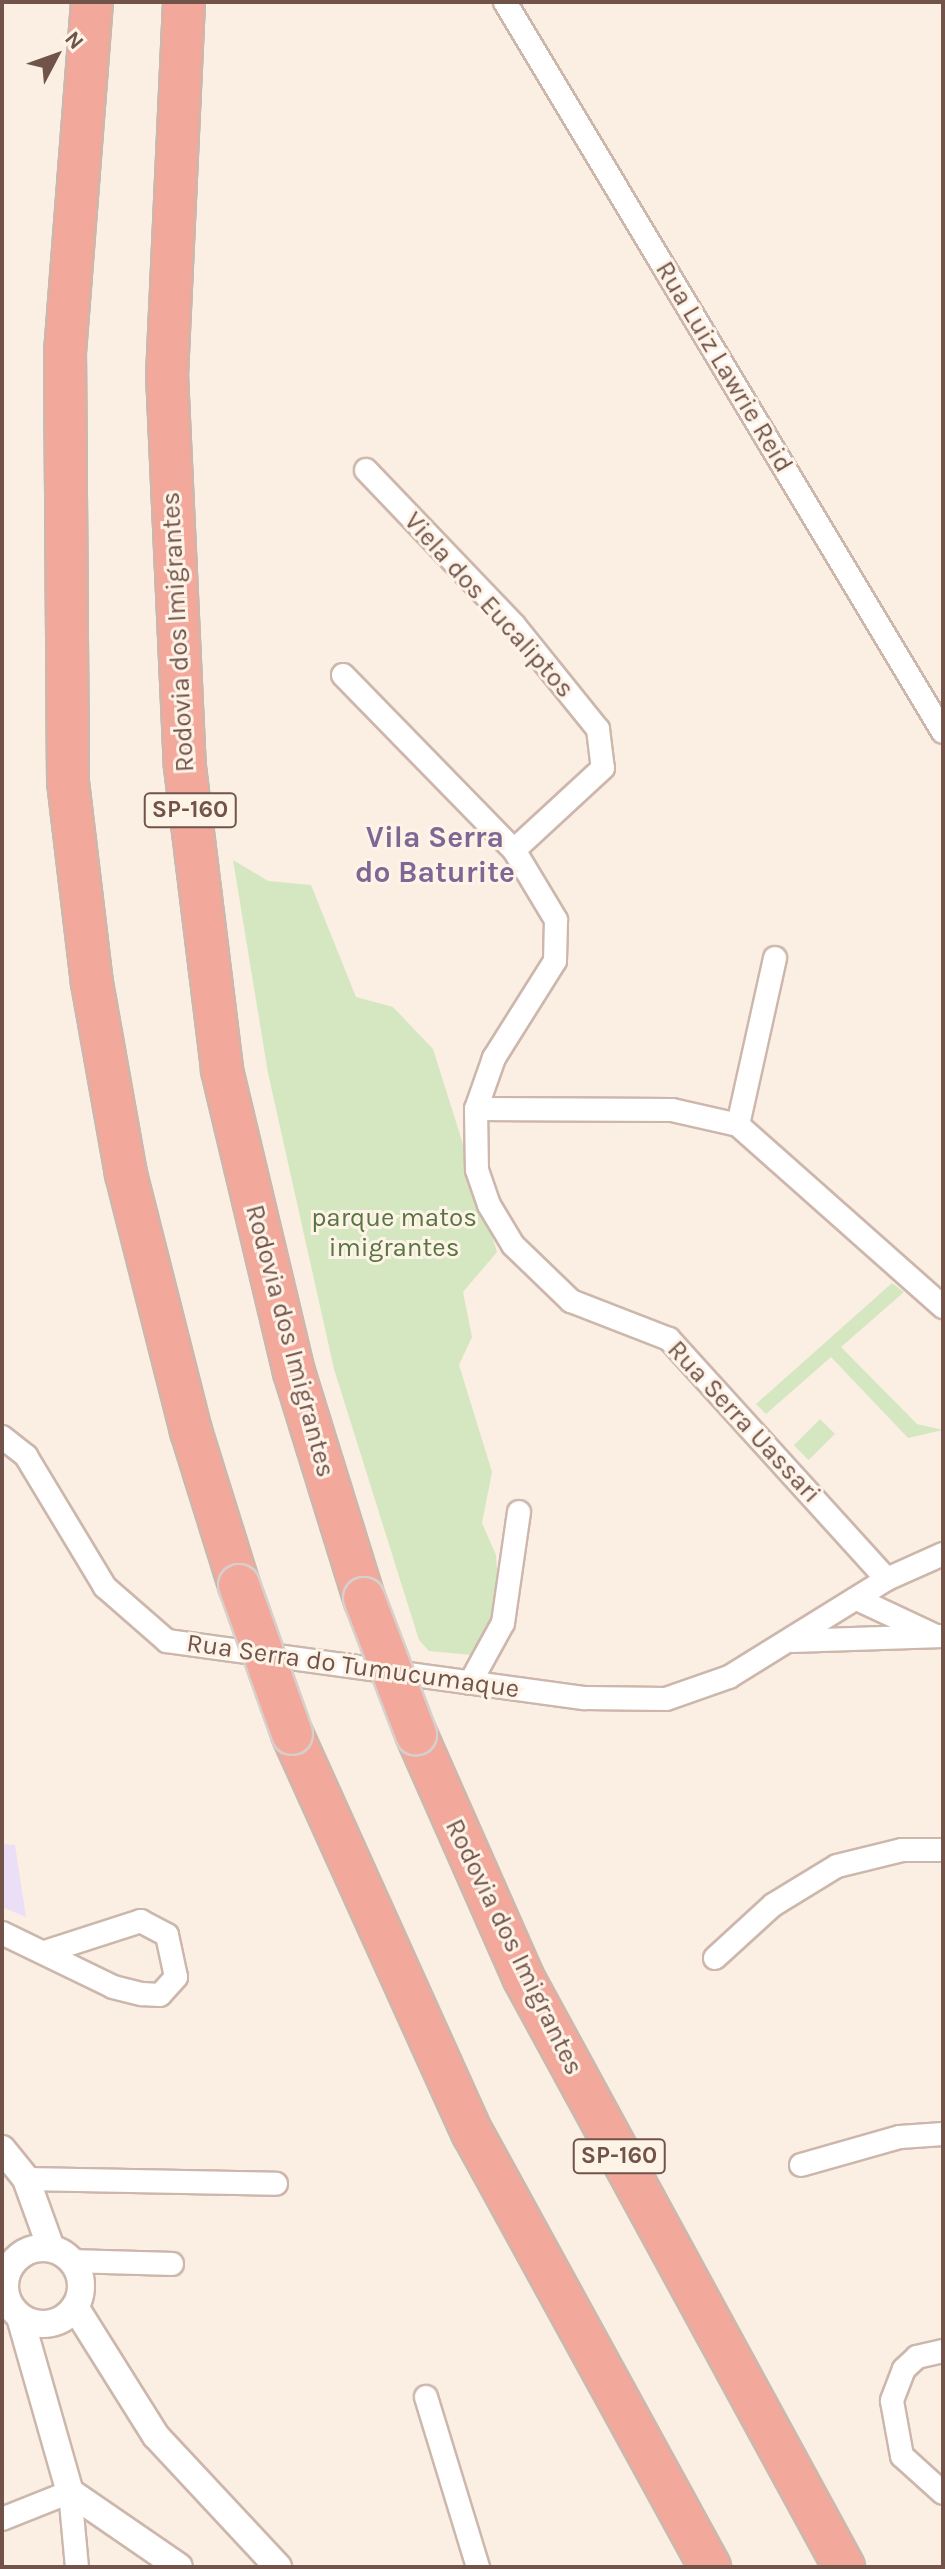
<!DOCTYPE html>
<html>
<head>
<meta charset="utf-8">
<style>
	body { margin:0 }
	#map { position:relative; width:945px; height:2569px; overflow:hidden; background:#fbeee2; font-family:Karla,sans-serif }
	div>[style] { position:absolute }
	.education>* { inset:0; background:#ebdff7 }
	.green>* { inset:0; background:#d5e7c1; transform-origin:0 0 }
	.roads { filter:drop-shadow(2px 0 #cdb7ac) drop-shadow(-2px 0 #cdb7ac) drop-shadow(0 2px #cdb7ac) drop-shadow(0 -2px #cdb7ac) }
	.minor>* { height:22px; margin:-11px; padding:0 11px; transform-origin:11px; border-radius:11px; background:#fff }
	.tertiary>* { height:26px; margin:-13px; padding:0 13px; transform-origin:13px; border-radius:13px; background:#fff }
	.tertiary>.ring { margin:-13px; padding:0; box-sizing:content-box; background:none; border:26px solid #fff; border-radius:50% }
	.motorway>* { height:40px; margin:-20px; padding:0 20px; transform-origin:20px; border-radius:20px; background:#f2a89b }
	.bridges { filter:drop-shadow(2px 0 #d7cfcc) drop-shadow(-2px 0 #d7cfcc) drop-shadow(0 2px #d7cfcc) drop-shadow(0 -2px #d7cfcc) }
	.motorway-bridge>* { height:40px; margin:-20px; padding:0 20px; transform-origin:20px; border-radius:20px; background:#f2a89b }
	span { translate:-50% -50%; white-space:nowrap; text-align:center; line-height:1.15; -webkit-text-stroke:6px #fef3e7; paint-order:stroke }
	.shield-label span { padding:2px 6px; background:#fef3e7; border:2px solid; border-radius:6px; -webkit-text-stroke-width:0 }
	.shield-label { font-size:24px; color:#71534a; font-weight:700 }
	.street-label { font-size:26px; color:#71534a }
	.park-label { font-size:26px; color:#577642 }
	.quarter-label { font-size:30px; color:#7f6694; font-weight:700 }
	.frame { position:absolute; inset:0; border:4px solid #71534a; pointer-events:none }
	.north { position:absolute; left:16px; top:16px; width:80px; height:80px; -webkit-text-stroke:6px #fef3e7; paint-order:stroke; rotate:49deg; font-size:22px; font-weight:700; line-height:32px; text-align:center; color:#71534a }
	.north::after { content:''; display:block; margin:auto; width:28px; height:36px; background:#71534a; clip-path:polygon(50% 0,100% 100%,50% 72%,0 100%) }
</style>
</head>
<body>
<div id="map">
	<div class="education">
		<div style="clip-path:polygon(2px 1844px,15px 1845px,26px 1917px,2px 1907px)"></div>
	</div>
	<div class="green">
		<div style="clip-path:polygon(233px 860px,268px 881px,311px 885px,356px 997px,393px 1007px,433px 1049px,497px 1252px,463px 1292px,472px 1337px,459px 1365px,492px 1472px,482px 1523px,496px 1555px,498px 1586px,495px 1629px,472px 1655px,429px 1651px,419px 1640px,334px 1369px,268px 1073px)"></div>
		<div style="clip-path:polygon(892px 1283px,904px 1292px,841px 1347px,917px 1424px,943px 1430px,908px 1438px,831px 1357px,766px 1414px,756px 1404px)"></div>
		<div style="left:820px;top:1419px;width:21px;height:37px;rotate:45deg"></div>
	</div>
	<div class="roads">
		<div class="minor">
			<div style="left:505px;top:2px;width:851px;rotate:59.04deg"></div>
			<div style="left:366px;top:470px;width:214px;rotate:46.3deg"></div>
			<div style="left:514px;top:625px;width:134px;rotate:51.1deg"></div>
			<div style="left:598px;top:729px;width:39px;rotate:83deg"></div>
			<div style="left:603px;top:768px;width:121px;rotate:137.3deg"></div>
			<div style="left:343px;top:675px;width:245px;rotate:45.7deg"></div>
			<div style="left:514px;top:850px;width:82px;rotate:59deg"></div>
			<div style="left:556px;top:920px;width:41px;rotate:91.4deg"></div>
			<div style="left:555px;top:961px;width:115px;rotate:122.2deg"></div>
			<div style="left:494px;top:1058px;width:54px;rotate:109.4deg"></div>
			<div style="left:476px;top:1109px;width:61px;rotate:89.1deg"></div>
			<div style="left:477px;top:1170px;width:37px;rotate:71deg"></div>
			<div style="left:489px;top:1205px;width:47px;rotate:59deg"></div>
			<div style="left:513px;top:1245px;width:81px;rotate:44deg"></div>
			<div style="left:571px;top:1301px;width:105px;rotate:21.2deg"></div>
			<div style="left:669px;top:1339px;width:324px;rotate:47.8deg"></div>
			<div style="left:476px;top:1109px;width:196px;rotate:0.3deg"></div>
			<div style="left:672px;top:1110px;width:68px;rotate:12.8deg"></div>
			<div style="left:738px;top:1125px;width:274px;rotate:41.6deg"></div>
			<div style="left:738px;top:1125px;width:171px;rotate:-77.5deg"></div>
			<div style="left:2px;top:1437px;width:31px;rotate:38deg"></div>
			<div style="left:26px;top:1456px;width:153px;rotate:58.9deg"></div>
			<div style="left:105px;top:1587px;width:82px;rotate:41.1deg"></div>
			<div style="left:167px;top:1641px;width:422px;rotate:7.8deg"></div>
			<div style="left:585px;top:1698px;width:81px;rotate:0.7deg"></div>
			<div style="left:666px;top:1699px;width:67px;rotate:-19.2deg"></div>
			<div style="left:729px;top:1677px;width:186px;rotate:-31.8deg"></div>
			<div style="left:887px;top:1579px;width:61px;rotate:-24.1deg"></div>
			<div style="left:857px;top:1599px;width:87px;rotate:25.1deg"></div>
			<div style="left:792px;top:1641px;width:151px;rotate:-1.9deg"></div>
			<div style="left:470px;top:1683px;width:68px;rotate:-61.2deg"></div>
			<div style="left:503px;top:1623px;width:112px;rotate:-81.8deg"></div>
			<div style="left:2px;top:1933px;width:123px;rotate:25.9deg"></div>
			<div style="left:113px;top:1987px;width:30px;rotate:14deg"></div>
			<div style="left:142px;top:1994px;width:18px;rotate:3deg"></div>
			<div style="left:160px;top:1995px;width:24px;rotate:-48deg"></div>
			<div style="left:176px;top:1977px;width:43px;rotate:-102.1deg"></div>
			<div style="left:167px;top:1935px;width:30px;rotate:-152deg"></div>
			<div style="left:141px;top:1921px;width:101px;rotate:162.1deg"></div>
			<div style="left:715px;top:1958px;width:79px;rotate:-42.4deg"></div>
			<div style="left:773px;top:1905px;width:75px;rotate:-31.4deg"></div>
			<div style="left:837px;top:1866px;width:67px;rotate:-13.8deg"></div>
			<div style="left:902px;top:1850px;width:41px"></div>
			<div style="left:801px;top:2165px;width:103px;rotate:-15.8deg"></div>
			<div style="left:900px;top:2137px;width:43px;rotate:-4deg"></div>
			<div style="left:26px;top:2179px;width:250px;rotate:1.1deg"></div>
			<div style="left:72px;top:2261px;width:100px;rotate:1.7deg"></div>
			<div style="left:943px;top:2351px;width:27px;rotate:167deg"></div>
			<div style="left:917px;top:2357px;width:18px;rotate:137deg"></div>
			<div style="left:904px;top:2369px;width:34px;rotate:111deg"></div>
			<div style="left:892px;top:2401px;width:56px;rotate:79.7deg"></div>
			<div style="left:902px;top:2456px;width:55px;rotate:42.1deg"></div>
			<div style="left:426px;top:2397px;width:178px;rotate:73deg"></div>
			<div style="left:2px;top:2519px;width:73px;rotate:-21.7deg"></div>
			<div style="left:70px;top:2492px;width:75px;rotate:84.7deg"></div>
		</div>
		<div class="tertiary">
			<div style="left:2px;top:2149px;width:38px;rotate:51deg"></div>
			<div style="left:26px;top:2179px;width:73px;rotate:70.1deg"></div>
			<div class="ring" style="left:5px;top:2248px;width:50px;height:50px"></div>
			<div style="left:75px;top:2307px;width:152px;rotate:57.9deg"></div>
			<div style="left:156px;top:2436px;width:179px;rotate:47deg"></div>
			<div style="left:20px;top:2317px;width:182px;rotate:74.1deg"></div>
			<div style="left:70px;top:2492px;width:132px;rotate:34.5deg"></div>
		</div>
		<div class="motorway">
			<div style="left:92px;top:2px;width:349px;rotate:94.4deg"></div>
			<div style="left:65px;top:350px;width:432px;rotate:89.6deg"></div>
			<div style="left:68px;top:782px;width:202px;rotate:83.2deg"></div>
			<div style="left:92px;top:983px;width:194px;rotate:79.9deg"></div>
			<div style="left:126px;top:1174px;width:265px;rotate:75.8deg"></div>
			<div style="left:191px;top:1431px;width:161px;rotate:72.7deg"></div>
			<div style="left:184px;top:2px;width:372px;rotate:92.6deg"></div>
			<div style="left:167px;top:374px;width:393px;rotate:87.4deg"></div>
			<div style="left:185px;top:767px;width:305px;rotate:83deg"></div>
			<div style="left:222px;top:1070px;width:310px;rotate:76.6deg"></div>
			<div style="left:294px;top:1372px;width:237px;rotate:72.8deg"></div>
			<div style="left:292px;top:1734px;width:439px;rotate:65.7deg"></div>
			<div style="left:473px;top:2134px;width:494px;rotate:61.3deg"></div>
			<div style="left:416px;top:1734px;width:266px;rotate:66.2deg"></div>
			<div style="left:523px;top:1977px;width:672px;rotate:61.45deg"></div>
		</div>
	</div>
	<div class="bridges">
		<div class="motorway-bridge">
			<div style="left:239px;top:1585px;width:158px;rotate:70.4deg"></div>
			<div style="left:364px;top:1598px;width:146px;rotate:69.1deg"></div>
		</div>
	</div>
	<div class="shield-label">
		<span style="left:190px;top:810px">SP-160</span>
		<span style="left:619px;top:2156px">SP-160</span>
	</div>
	<div class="street-label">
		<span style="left:724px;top:367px;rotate:59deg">Rua Luiz Lawrie Reid</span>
		<span style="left:489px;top:605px;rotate:48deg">Viela dos Eucaliptos</span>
		<span style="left:178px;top:632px;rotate:-93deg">Rodovia dos Imigrantes</span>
		<span style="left:290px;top:1341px;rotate:75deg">Rodovia dos Imigrantes</span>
		<span style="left:744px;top:1422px;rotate:47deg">Rua Serra Uassari</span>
		<span style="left:353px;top:1666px;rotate:8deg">Rua Serra do Tumucumaque</span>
		<span style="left:514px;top:1947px;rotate:64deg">Rodovia dos Imigrantes</span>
	</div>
	<div class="park-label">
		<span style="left:394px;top:1233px">parque matos<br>imigrantes</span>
	</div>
	<div class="quarter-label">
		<span style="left:435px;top:854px">Vila Serra<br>do Baturite</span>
	</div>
	<div class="frame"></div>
	<div class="north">N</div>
</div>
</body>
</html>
